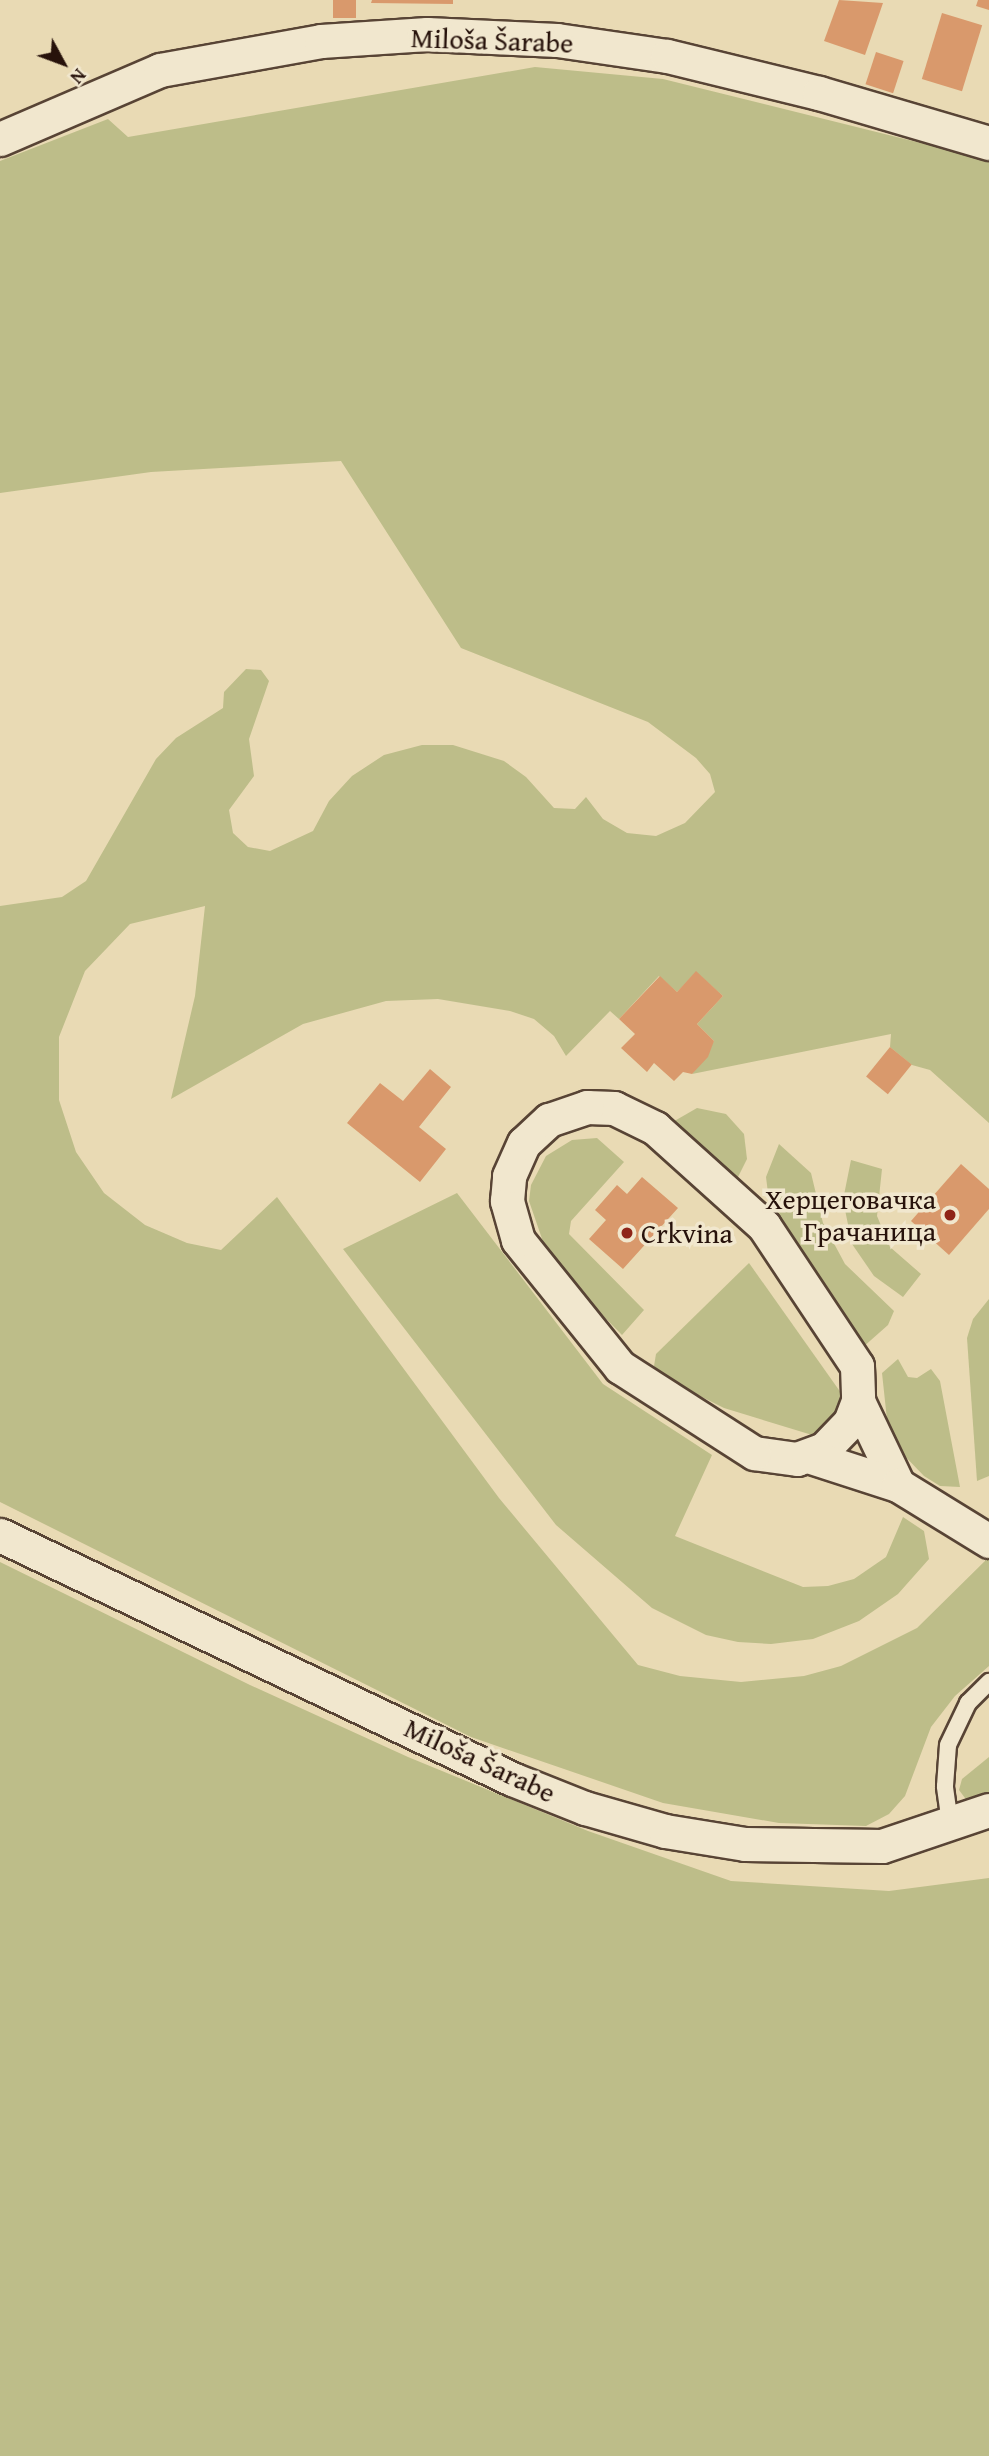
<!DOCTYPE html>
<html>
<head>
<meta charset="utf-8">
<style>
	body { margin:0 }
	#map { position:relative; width:989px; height:2456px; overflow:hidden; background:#e9dab4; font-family:"Gentium Book Plus",serif }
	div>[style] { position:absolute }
	.green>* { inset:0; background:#bdbd89 }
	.building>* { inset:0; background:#d9996c; transform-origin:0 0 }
	.roads { filter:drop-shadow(2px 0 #584435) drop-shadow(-2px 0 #584435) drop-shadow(0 2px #584435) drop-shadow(0 -2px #584435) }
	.service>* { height:16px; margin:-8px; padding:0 8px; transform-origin:8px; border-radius:8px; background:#f1e7ce }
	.minor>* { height:33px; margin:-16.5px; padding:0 16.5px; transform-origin:16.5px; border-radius:16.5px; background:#f1e7ce }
	.dots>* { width:19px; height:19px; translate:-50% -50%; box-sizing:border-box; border:4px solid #f1e7ce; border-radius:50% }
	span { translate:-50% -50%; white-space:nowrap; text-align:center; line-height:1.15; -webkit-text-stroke:7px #f1e7ce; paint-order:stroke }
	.street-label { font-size:28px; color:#27120b }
	.poi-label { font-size:28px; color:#27120b }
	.right { translate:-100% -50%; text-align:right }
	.left { translate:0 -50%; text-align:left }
	.north { position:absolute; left:28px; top:28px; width:70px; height:70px; -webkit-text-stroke:5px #f1e7ce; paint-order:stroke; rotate:131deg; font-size:19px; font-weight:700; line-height:28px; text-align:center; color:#27120b }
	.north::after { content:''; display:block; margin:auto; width:24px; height:32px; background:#27120b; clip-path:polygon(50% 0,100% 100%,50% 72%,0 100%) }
</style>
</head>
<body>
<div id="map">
	<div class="green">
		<div style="clip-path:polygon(535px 67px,663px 79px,989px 160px,989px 1123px,930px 1070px,912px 1065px,890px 1047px,891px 1034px,692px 1074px,714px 1041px,697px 1024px,723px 996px,696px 972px,677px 992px,659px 976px,619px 1019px,610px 1011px,566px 1056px,554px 1036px,534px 1019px,510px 1011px,438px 999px,386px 1001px,303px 1024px,171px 1099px,195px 996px,205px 906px,130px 924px,85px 971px,59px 1037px,59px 1100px,76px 1152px,104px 1193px,145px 1225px,187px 1243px,221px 1250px,277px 1197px,499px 1498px,638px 1665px,680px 1676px,741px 1682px,804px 1676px,841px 1666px,917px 1628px,989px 1557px,989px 1666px,955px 1696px,931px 1727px,905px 1796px,889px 1814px,866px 1826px,779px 1823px,663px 1803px,471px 1737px,0 1502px,0 906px,62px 897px,86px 881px,156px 759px,176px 738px,223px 708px,224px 692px,246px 669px,261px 670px,269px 681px,249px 739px,254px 776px,229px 810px,233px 833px,248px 847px,270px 851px,313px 831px,329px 801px,352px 776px,384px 755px,422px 745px,453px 745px,504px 761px,526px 777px,554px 808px,575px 809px,586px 797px,603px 819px,627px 833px,656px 836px,685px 823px,715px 792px,710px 774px,696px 758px,648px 722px,461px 648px,341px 461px,151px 472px,0 493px,0 161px,108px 119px,128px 137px)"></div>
		<div style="clip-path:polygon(697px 1108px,726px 1114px,744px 1134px,747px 1159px,736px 1181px,671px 1123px)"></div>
		<div style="clip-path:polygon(597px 1138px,624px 1162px,571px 1221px,569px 1234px,644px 1310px,622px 1335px,550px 1262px,529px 1201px,531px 1185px,546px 1156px,572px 1140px)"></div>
		<div style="clip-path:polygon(779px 1144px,811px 1173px,823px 1223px,845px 1264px,894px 1311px,888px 1325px,862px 1348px,769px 1201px,766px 1177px)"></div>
		<div style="clip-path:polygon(851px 1160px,882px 1169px,877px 1216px,890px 1247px,921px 1274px,903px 1297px,874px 1276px,852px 1244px,843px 1200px)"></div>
		<div style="clip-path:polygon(457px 1193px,603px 1384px,712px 1455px,675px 1536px,803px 1587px,828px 1586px,854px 1579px,886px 1557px,903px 1517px,924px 1531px,929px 1559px,898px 1594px,859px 1621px,813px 1639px,771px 1644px,738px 1642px,706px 1635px,652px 1608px,556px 1525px,343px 1249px)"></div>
		<div style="clip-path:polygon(749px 1263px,846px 1400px,822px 1438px,724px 1408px,672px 1382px,654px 1366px,656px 1354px)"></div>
		<div style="clip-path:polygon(989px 1299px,989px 1476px,977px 1481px,967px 1338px,973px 1319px)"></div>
		<div style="clip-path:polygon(898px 1359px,908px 1377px,917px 1378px,931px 1369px,940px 1381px,960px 1487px,940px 1486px,924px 1476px,896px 1447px,888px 1429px,882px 1373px)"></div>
		<div style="clip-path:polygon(0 1562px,250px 1685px,408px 1757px,588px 1831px,731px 1881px,889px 1891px,989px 1878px,989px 2456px,0 2456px)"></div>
		<div style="clip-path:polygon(989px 1757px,989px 1799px,968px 1802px,959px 1790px,962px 1779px)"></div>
	</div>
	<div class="building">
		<div style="left:333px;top:0;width:23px;height:18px"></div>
		<div style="clip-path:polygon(372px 0,453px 0,453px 4px,371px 3px)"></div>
		<div style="clip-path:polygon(839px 0,883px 3px,865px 55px,824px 41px)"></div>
		<div style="clip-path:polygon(978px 0,989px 0,989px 10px,976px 6px)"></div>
		<div style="left:942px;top:13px;width:42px;height:69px;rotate:17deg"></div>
		<div style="left:876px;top:52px;width:29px;height:34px;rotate:18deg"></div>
		<div style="clip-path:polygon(696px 971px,723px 996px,697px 1024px,714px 1041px,708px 1057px,692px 1074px,683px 1072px,674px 1081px,654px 1063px,647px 1072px,621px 1048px,635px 1034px,619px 1019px,660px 976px,677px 992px)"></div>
		<div style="left:890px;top:1047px;width:28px;height:38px;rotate:39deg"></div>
		<div style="clip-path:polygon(430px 1069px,451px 1087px,419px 1127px,446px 1149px,420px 1182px,347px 1123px,380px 1083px,403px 1101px)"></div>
		<div style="clip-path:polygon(961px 1164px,989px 1189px,989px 1209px,949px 1255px,911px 1221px)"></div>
		<div style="clip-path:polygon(642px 1177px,678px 1208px,623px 1269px,589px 1239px,606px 1220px,595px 1210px,617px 1185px,627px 1194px)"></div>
	</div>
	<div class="roads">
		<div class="service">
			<div style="left:950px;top:1823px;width:37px;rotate:-98deg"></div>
			<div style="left:945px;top:1786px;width:41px;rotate:-85.8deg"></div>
			<div style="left:948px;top:1745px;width:47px;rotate:-64.5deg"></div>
			<div style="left:968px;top:1703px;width:30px;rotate:-45deg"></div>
		</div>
		<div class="minor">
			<div style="left:0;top:139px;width:174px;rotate:-23.3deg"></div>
			<div style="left:160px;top:70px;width:164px;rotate:-10.2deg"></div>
			<div style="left:321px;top:41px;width:106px;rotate:-3.8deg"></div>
			<div style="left:427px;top:34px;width:130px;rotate:2.6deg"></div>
			<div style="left:557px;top:40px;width:111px;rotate:8.3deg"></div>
			<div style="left:667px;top:56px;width:156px;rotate:13.7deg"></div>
			<div style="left:819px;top:93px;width:177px;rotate:16.4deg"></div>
			<div style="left:587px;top:1107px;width:27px;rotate:2deg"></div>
			<div style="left:614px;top:1108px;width:46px;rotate:26deg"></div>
			<div style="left:655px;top:1128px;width:147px;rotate:42deg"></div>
			<div style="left:764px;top:1226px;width:168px;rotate:56.4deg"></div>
			<div style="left:857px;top:1366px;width:35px;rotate:88deg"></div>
			<div style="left:858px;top:1401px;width:22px;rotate:111deg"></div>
			<div style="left:850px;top:1422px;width:37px;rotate:134deg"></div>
			<div style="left:824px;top:1449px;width:29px;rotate:160deg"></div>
			<div style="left:797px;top:1459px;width:43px;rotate:-172.1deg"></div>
			<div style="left:754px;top:1453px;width:159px;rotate:-147.3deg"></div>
			<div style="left:620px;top:1367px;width:163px;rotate:-128.8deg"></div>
			<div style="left:518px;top:1240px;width:41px;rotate:-105.8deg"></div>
			<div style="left:507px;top:1201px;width:25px;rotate:-85deg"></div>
			<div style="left:509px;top:1176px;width:36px;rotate:-66deg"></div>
			<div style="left:524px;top:1143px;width:34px;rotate:-43deg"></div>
			<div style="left:549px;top:1120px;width:40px;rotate:-18.9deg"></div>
			<div style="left:858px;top:1401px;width:93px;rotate:64.5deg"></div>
			<div style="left:808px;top:1456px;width:95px;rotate:17.9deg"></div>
			<div style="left:898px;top:1485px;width:107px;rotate:31.6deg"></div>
			<div style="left:0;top:1535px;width:567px;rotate:25.48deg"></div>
			<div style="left:512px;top:1779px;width:79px;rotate:21.7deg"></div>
			<div style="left:585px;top:1808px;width:83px;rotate:16deg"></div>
			<div style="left:665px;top:1831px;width:81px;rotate:9.2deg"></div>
			<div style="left:745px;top:1844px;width:137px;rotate:0.8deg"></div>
			<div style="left:882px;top:1846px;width:113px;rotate:-18.6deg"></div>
		</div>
	</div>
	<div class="dots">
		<div style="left:950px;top:1215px;background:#8f2418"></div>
		<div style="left:627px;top:1233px;background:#8f2418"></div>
	</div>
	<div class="street-label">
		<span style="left:492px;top:40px;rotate:2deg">Miloša Šarabe</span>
		<span style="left:480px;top:1760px;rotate:25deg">Miloša Šarabe</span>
	</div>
	<div class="poi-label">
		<span class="right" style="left:936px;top:1215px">Херцеговачка<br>Грачаница</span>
		<span class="left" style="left:641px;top:1233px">Crkvina</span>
	</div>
	<div class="north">N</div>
</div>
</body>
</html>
